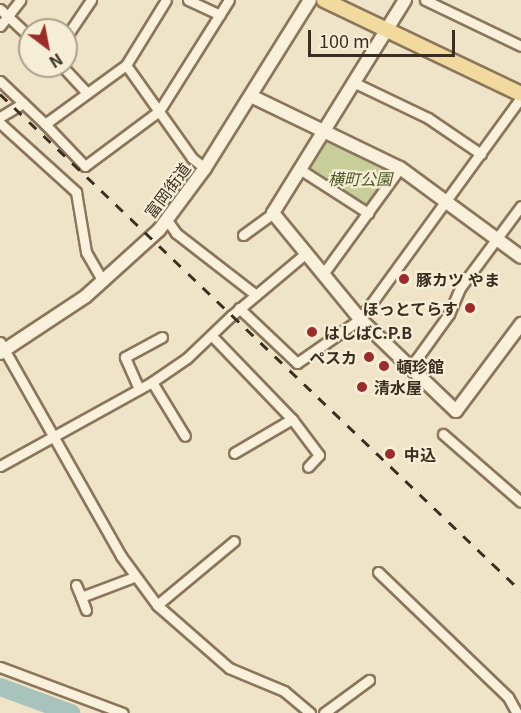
<!DOCTYPE html>
<html>
<head>
<meta charset="utf-8">
<style>
	body { margin:0 }
	#map { position:relative; width:521px; height:713px; overflow:hidden; background:#efe4c7; font-family:Georgia,"Noto Sans JP",serif }
	div>[style] { position:absolute }
	.green>* { inset:0; background:#c7ce9a }
	.river>* { height:18px; margin:-9px; padding:0 9px; transform-origin:9px; border-radius:9px; background:#a8c3bc }
	.roads { filter:drop-shadow(2px 0 #8b765c) drop-shadow(-2px 0 #8b765c) drop-shadow(0 2px #8b765c) drop-shadow(0 -2px #8b765c) }
	.street>* { height:9px; margin:-4.5px; padding:0 4.5px; transform-origin:4.5px; border-radius:4.5px; background:#f9f1db }
	.secondary>* { height:12px; margin:-6px; padding:0 6px; transform-origin:6px; border-radius:6px; background:#f9f1db }
	.primary>* { height:14px; margin:-7px; padding:0 7px; transform-origin:7px; border-radius:7px; background:#f2da9f }
	.rail>* { height:3px; margin-top:-1.5px; transform-origin:0; background:repeating-linear-gradient(90deg,#3b2e20 0 10px,transparent 0 20px) }
	.dots>* { width:16px; height:16px; translate:-50% -50%; box-sizing:border-box; border:3px solid #f6eed7; border-radius:50% }
	span { translate:-50% -50%; white-space:nowrap; text-align:center; line-height:1.15; -webkit-text-stroke:4.5px #f6eed7; paint-order:stroke }
	.park-label { font-size:16px; color:#4b5826; font-style:italic }
	.street-label { font-size:16px; color:#3b2e20 }
	.poi-label { font-size:16px; color:#3b2e20; font-weight:700 }
	.left { translate:0 -50%; text-align:left }
	.right { translate:-100% -50%; text-align:right }
	.north { position:absolute; left:18px; top:18px; width:60px; height:60px; box-sizing:border-box; background:#f6eed7; border:2px solid #aba18e; border-radius:50%; rotate:148deg; font-size:16px; font-weight:700; line-height:24px; text-align:center; color:#3b2e20 }
	.north::after { content:''; display:block; margin:auto; width:21px; height:27px; background:#9b2c2b; clip-path:polygon(50% 0,100% 100%,50% 72%,0 100%) }
	.scale { position:absolute; left:308px; top:30px; width:147px; height:27px; box-sizing:border-box; border:3px solid #3b2e20; border-top:0; padding-left:8px; font-size:18px; line-height:21px; white-space:nowrap; color:#3b2e20; -webkit-text-stroke:4px #f6eed7; paint-order:stroke }
</style>
</head>
<body>
<div id="map">
	<div class="green">
		<div style="clip-path:polygon(332px 141px,392px 169px,369px 205px,363px 205px,307px 169px,324px 143px)"></div>
	</div>
	<div class="river">
		<div style="left:0;top:687px;width:76px;rotate:20.1deg"></div>
	</div>
	<div class="roads">
		<div class="street">
			<div style="left:188px;top:0;width:35px;rotate:25deg"></div>
			<div style="left:425px;top:0;width:106px;rotate:25.6deg"></div>
			<div style="left:0;top:9px;width:41px;rotate:43deg"></div>
			<div style="left:0;top:26px;width:33px;rotate:-52deg"></div>
			<div style="left:66px;top:37px;width:45px;rotate:-56deg"></div>
			<div style="left:126px;top:65px;width:114px;rotate:54.6deg"></div>
			<div style="left:192px;top:158px;width:16px;rotate:38deg"></div>
			<div style="left:62px;top:66px;width:37px;rotate:47deg"></div>
			<div style="left:0;top:81px;width:62px;rotate:43.7deg"></div>
			<div style="left:45px;top:124px;width:100px;rotate:-36.1deg"></div>
			<div style="left:126px;top:65px;width:76px;rotate:-58.4deg"></div>
			<div style="left:355px;top:83px;width:81px;rotate:25.6deg"></div>
			<div style="left:428px;top:118px;width:64px;rotate:34.2deg"></div>
			<div style="left:0;top:117px;width:27px;rotate:-31deg"></div>
			<div style="left:0;top:123px;width:103px;rotate:42.2deg"></div>
			<div style="left:76px;top:192px;width:61px;rotate:80.5deg"></div>
			<div style="left:86px;top:252px;width:34px;rotate:60deg"></div>
			<div style="left:45px;top:124px;width:58px;rotate:46.4deg"></div>
			<div style="left:85px;top:166px;width:92px;rotate:-36.6deg"></div>
			<div style="left:159px;top:111px;width:131px;rotate:-57.8deg"></div>
			<div style="left:301px;top:170px;width:80px;rotate:32.7deg"></div>
			<div style="left:167px;top:220px;width:16px;rotate:55deg"></div>
			<div style="left:176px;top:233px;width:101px;rotate:37.8deg"></div>
			<div style="left:243px;top:235px;width:37px;rotate:-36deg"></div>
			<div style="left:323px;top:274px;width:131px;rotate:-54deg"></div>
			<div style="left:239px;top:308px;width:80px;rotate:43.5deg"></div>
			<div style="left:297px;top:363px;width:77px;rotate:-34.9deg"></div>
			<div style="left:360px;top:319px;width:274px;rotate:-54deg"></div>
			<div style="left:212px;top:336px;width:115px;rotate:46.1deg"></div>
			<div style="left:292px;top:419px;width:67px;rotate:149.6deg"></div>
			<div style="left:0;top:342px;width:246px;rotate:60.5deg"></div>
			<div style="left:121px;top:556px;width:61px;rotate:53.7deg"></div>
			<div style="left:157px;top:605px;width:96px;rotate:41.2deg"></div>
			<div style="left:229px;top:668px;width:60px;rotate:22.7deg"></div>
			<div style="left:284px;top:691px;width:34px;rotate:40deg"></div>
			<div style="left:410px;top:368px;width:67px;rotate:-54.2deg"></div>
			<div style="left:449px;top:314px;width:28px;rotate:-67deg"></div>
			<div style="left:460px;top:288px;width:102px;rotate:-53.4deg"></div>
			<div style="left:152px;top:382px;width:63px;rotate:58.6deg"></div>
			<div style="left:139px;top:389px;width:35px;rotate:-114deg"></div>
			<div style="left:125px;top:357px;width:42px;rotate:-28.4deg"></div>
			<div style="left:292px;top:419px;width:45px;rotate:53.1deg"></div>
			<div style="left:319px;top:455px;width:16px;rotate:133deg"></div>
			<div style="left:443px;top:434px;width:103px;rotate:41.1deg"></div>
			<div style="left:0;top:466px;width:174px;rotate:-28.9deg"></div>
			<div style="left:152px;top:382px;width:42px;rotate:-34.4deg"></div>
			<div style="left:187px;top:358px;width:61px;rotate:-43.7deg"></div>
			<div style="left:231px;top:316px;width:98px;rotate:-40deg"></div>
			<div style="left:378px;top:572px;width:180px;rotate:43.9deg"></div>
			<div style="left:508px;top:697px;width:18px;rotate:61deg"></div>
			<div style="left:76px;top:585px;width:13px;rotate:67deg"></div>
			<div style="left:157px;top:605px;width:100px;rotate:-39.7deg"></div>
			<div style="left:86px;top:610px;width:14px;rotate:-111deg"></div>
			<div style="left:81px;top:597px;width:57px;rotate:-20.7deg"></div>
			<div style="left:0;top:667px;width:131px;rotate:20.5deg"></div>
			<div style="left:324px;top:713px;width:56px;rotate:-36.3deg"></div>
		</div>
		<div class="secondary">
			<div style="left:405px;top:0;width:251px;rotate:121.8deg"></div>
			<div style="left:273px;top:213px;width:137px;rotate:50.6deg"></div>
			<div style="left:360px;top:319px;width:133px;rotate:43.8deg"></div>
			<div style="left:456px;top:411px;width:109px;rotate:-53.2deg"></div>
			<div style="left:251px;top:96px;width:165px;rotate:25.8deg"></div>
			<div style="left:400px;top:168px;width:150px;rotate:36.3deg"></div>
			<div style="left:0;top:353px;width:103px;rotate:-33.5deg"></div>
			<div style="left:86px;top:296px;width:98px;rotate:-42.1deg"></div>
			<div style="left:159px;top:230px;width:77px;rotate:-53.4deg"></div>
			<div style="left:205px;top:168px;width:198px;rotate:-58deg"></div>
		</div>
		<div class="primary">
			<div style="left:324px;top:0;width:218px;rotate:25.5deg"></div>
		</div>
	</div>
	<div class="rail">
		<div style="left:0;top:94px;width:720px;rotate:43.65deg"></div>
	</div>
	<div class="dots">
		<div style="left:404px;top:279px;background:#9b2c2b"></div>
		<div style="left:470px;top:308px;background:#9b2c2b"></div>
		<div style="left:312px;top:332px;background:#9b2c2b"></div>
		<div style="left:369px;top:357px;background:#9b2c2b"></div>
		<div style="left:384px;top:366px;background:#9b2c2b"></div>
		<div style="left:362px;top:387px;background:#9b2c2b"></div>
		<div style="left:390px;top:454px;background:#9b2c2b"></div>
	</div>
	<div class="park-label">
		<span style="left:360px;top:178px">横町公園</span>
	</div>
	<div class="street-label">
		<span style="left:167px;top:190px;rotate:-53deg">富岡街道</span>
	</div>
	<div class="poi-label">
		<span class="left" style="left:416px;top:279px">豚カツ やま</span>
		<span class="right" style="left:458px;top:308px">ほっとてらす</span>
		<span class="left" style="left:324px;top:332px">はしばC.P.B</span>
		<span class="right" style="left:357px;top:357px">ペスカ</span>
		<span class="left" style="left:396px;top:366px">頓珍館</span>
		<span class="left" style="left:374px;top:387px">清水屋</span>
		<span class="left" style="left:404px;top:454px">中込</span>
	</div>
	<div class="north">N</div>
	<div class="scale">100 m</div>
</div>
</body>
</html>
